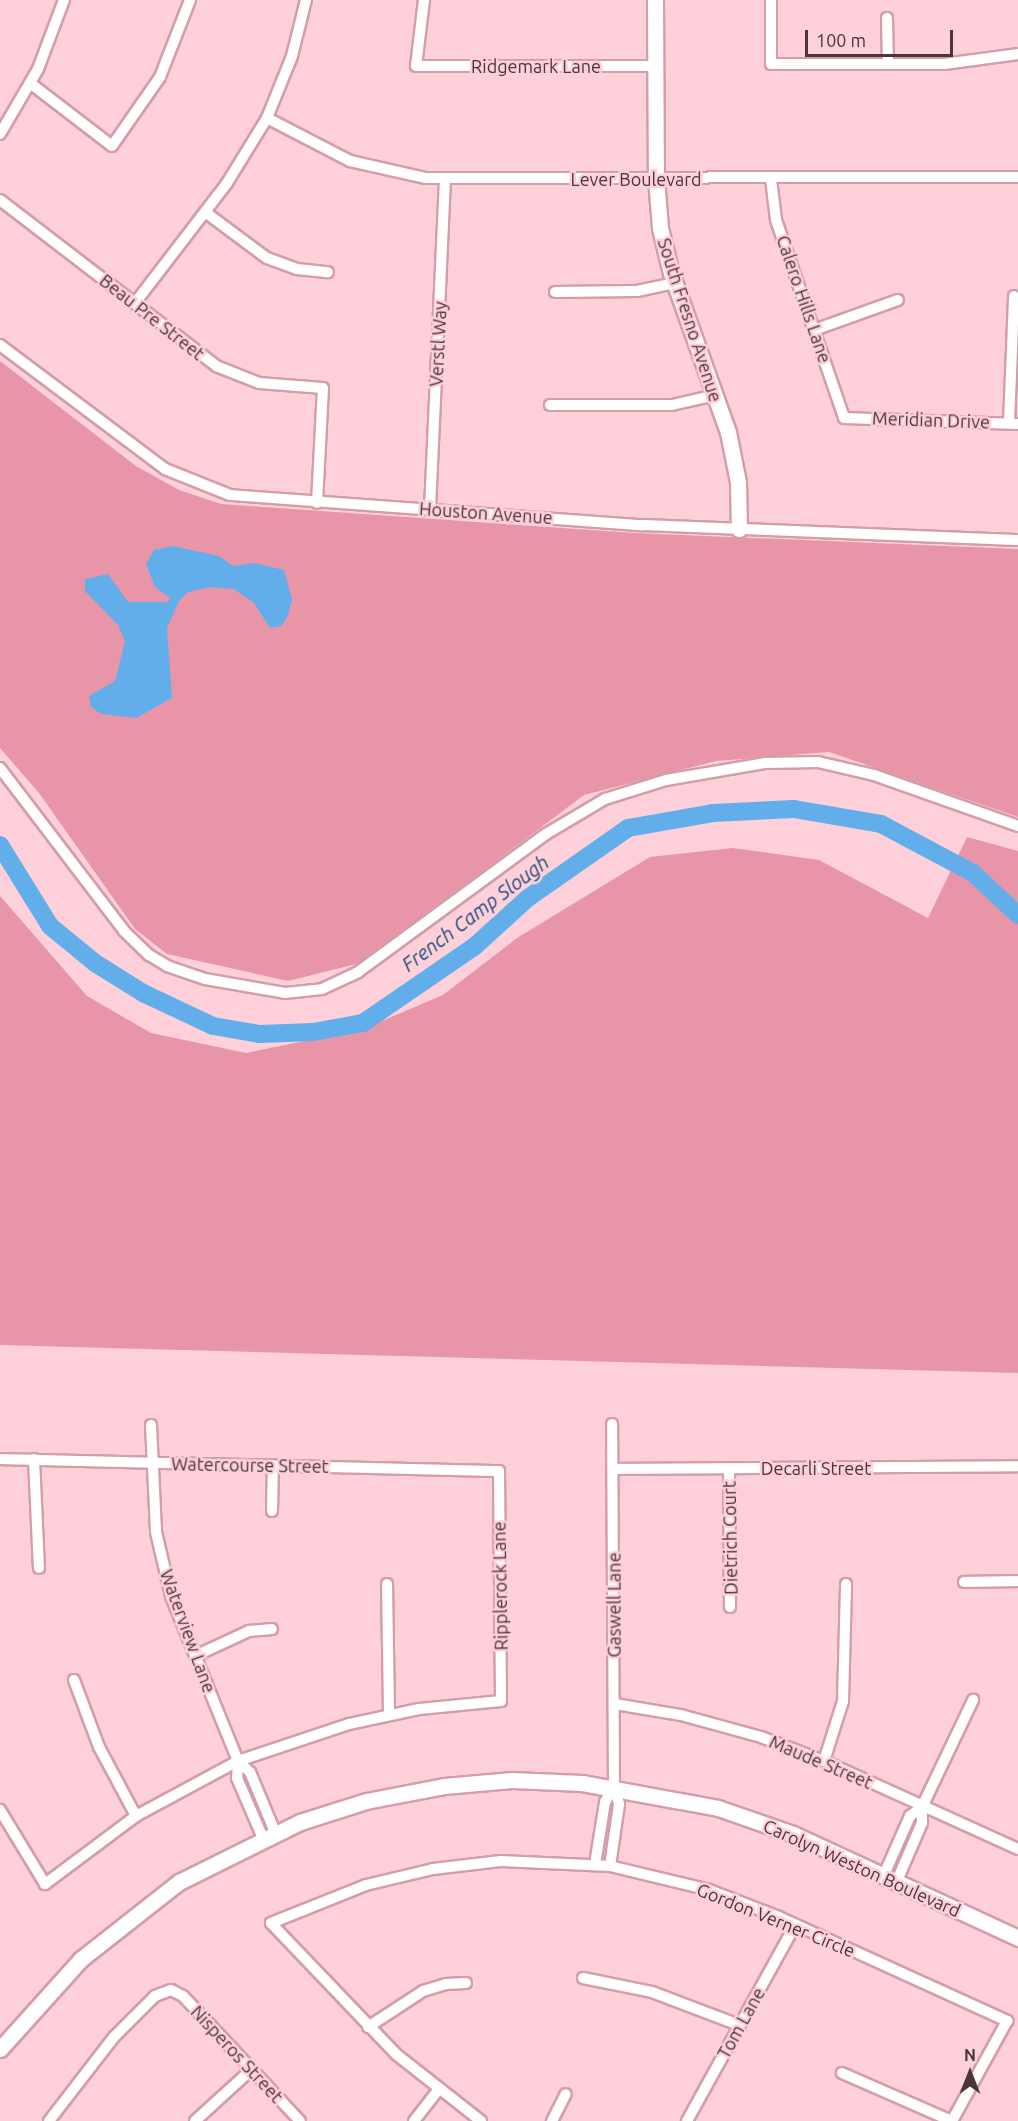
<!DOCTYPE html>
<html>
<head>
<meta charset="utf-8">
<style>
	body { margin:0 }
	#map { position:relative; width:1018px; height:2121px; overflow:hidden; background:#fed0d9; font-family:Ubuntu,sans-serif }
	div>[style] { position:absolute }
	.green>* { inset:0; background:#e995a8 }
	.water>* { inset:0; background:#62aeeb }
	.river>* { height:18px; margin:-9px; padding:0 9px; transform-origin:9px; border-radius:9px; background:#62aeeb }
	.roads { filter:drop-shadow(2px 0 #d39da9) drop-shadow(-2px 0 #d39da9) drop-shadow(0 2px #d39da9) drop-shadow(0 -2px #d39da9) }
	.street>* { height:10px; margin:-5px; padding:0 5px; transform-origin:5px; border-radius:5px; background:#fff }
	.secondary>* { height:15px; margin:-7.5px; padding:0 7.5px; transform-origin:7.5px; border-radius:7.5px; background:#fff }
	span { translate:-50% -50%; white-space:nowrap; text-align:center; line-height:1.15; -webkit-text-stroke:5px #fed0d9; paint-order:stroke }
	.street-label { font-size:18px; color:#4b3539 }
	.water-label { font-size:20px; color:#174e77; font-style:italic }
	.north { position:absolute; left:940px; top:2043px; width:60px; height:60px; -webkit-text-stroke:4px #fed0d9; paint-order:stroke; rotate:0deg; font-size:16px; font-weight:700; line-height:24px; text-align:center; color:#4b3539 }
	.north::after { content:''; display:block; margin:auto; width:21px; height:27px; background:#4b3539; clip-path:polygon(50% 0,100% 100%,50% 72%,0 100%) }
	.scale { position:absolute; left:805px; top:30px; width:148px; height:27px; box-sizing:border-box; border:3px solid #4b3539; border-top:0; padding-left:8px; font-size:18px; line-height:21px; white-space:nowrap; color:#4b3539; -webkit-text-stroke:4px #fed0d9; paint-order:stroke }
</style>
</head>
<body>
<div id="map">
	<div class="green">
		<div style="clip-path:polygon(0 361px,136px 466px,179px 490px,221px 504px,634px 533px,1018px 549px,1018px 817px,829px 752px,716px 761px,584px 795px,360px 963px,288px 981px,167px 954px,135px 929px,39px 793px,0 748px)"></div>
		<div style="clip-path:polygon(967px 837px,1018px 851px,1018px 1373px,0 1345px,0 896px,87px 996px,151px 1033px,246px 1053px,363px 1029px,443px 995px,517px 938px,650px 857px,733px 848px,819px 860px,928px 918px)"></div>
	</div>
	<div class="water">
		<div style="clip-path:polygon(173px 546px,219px 556px,233px 566px,255px 563px,284px 570px,292px 599px,288px 616px,281px 626px,270px 628px,254px 603px,234px 589px,210px 587px,188px 592px,179px 601px,167px 628px,172px 698px,136px 718px,101px 714px,91px 707px,89px 696px,115px 681px,125px 641px,118px 625px,85px 591px,85px 579px,108px 574px,128px 602px,168px 602px,170px 598px,155px 587px,146px 564px,154px 550px)"></div>
	</div>
	<div class="river">
		<div style="left:0;top:845px;width:95px;rotate:58.3deg"></div>
		<div style="left:50px;top:926px;width:58px;rotate:39.4deg"></div>
		<div style="left:95px;top:963px;width:57px;rotate:32deg"></div>
		<div style="left:143px;top:993px;width:77px;rotate:25.2deg"></div>
		<div style="left:213px;top:1026px;width:48px;rotate:9.7deg"></div>
		<div style="left:260px;top:1034px;width:53px;rotate:-2.2deg"></div>
		<div style="left:313px;top:1032px;width:51px;rotate:-10.2deg"></div>
		<div style="left:363px;top:1023px;width:136px;rotate:-34.5deg"></div>
		<div style="left:475px;top:946px;width:72px;rotate:-42.2deg"></div>
		<div style="left:528px;top:898px;width:122px;rotate:-35deg"></div>
		<div style="left:628px;top:828px;width:86px;rotate:-10deg"></div>
		<div style="left:713px;top:813px;width:81px;rotate:-2.8deg"></div>
		<div style="left:794px;top:809px;width:88px;rotate:9.8deg"></div>
		<div style="left:881px;top:824px;width:104px;rotate:28deg"></div>
		<div style="left:973px;top:873px;width:62px;rotate:43deg"></div>
	</div>
	<div class="roads">
		<div class="street">
			<div style="left:424px;top:0;width:66px;rotate:96.9deg"></div>
			<div style="left:416px;top:66px;width:240px"></div>
			<div style="left:771px;top:0;width:64px;rotate:90deg"></div>
			<div style="left:771px;top:64px;width:173px"></div>
			<div style="left:944px;top:64px;width:75px;rotate:-7.7deg"></div>
			<div style="left:887px;top:18px;width:46px;rotate:88.8deg"></div>
			<div style="left:30px;top:83px;width:103px;rotate:37.5deg"></div>
			<div style="left:112px;top:146px;width:84px;rotate:-55.2deg"></div>
			<div style="left:160px;top:77px;width:83px;rotate:-68.7deg"></div>
			<div style="left:267px;top:118px;width:93px;rotate:27.4deg"></div>
			<div style="left:350px;top:161px;width:78px;rotate:12.6deg"></div>
			<div style="left:426px;top:178px;width:592px;rotate:-0.1deg"></div>
			<div style="left:0;top:134px;width:75px;rotate:-59.7deg"></div>
			<div style="left:38px;top:69px;width:74px;rotate:-69.4deg"></div>
			<div style="left:771px;top:179px;width:41px;rotate:83deg"></div>
			<div style="left:776px;top:220px;width:209px;rotate:71deg"></div>
			<div style="left:844px;top:418px;width:174px;rotate:2deg"></div>
			<div style="left:0;top:200px;width:272px;rotate:37.5deg"></div>
			<div style="left:216px;top:366px;width:46px;rotate:21.6deg"></div>
			<div style="left:259px;top:383px;width:64px;rotate:4.5deg"></div>
			<div style="left:323px;top:388px;width:115px;rotate:93deg"></div>
			<div style="left:205px;top:212px;width:77px;rotate:36.6deg"></div>
			<div style="left:267px;top:258px;width:32px;rotate:20deg"></div>
			<div style="left:297px;top:269px;width:31px;rotate:6deg"></div>
			<div style="left:555px;top:292px;width:82px;rotate:-0.7deg"></div>
			<div style="left:637px;top:291px;width:39px;rotate:-12deg"></div>
			<div style="left:135px;top:303px;width:151px;rotate:-52.5deg"></div>
			<div style="left:227px;top:183px;width:76px;rotate:-58.4deg"></div>
			<div style="left:267px;top:118px;width:67px;rotate:-68deg"></div>
			<div style="left:292px;top:56px;width:58px;rotate:-76deg"></div>
			<div style="left:814px;top:330px;width:89px;rotate:-19.7deg"></div>
			<div style="left:0;top:345px;width:206px;rotate:36.9deg"></div>
			<div style="left:165px;top:469px;width:70px;rotate:21.8deg"></div>
			<div style="left:230px;top:495px;width:414px;rotate:4.2deg"></div>
			<div style="left:643px;top:525px;width:375px;rotate:2.3deg"></div>
			<div style="left:550px;top:405px;width:122px"></div>
			<div style="left:672px;top:405px;width:44px;rotate:-13.1deg"></div>
			<div style="left:1009px;top:423px;width:127px;rotate:-87.7deg"></div>
			<div style="left:430px;top:509px;width:330px;rotate:-87.4deg"></div>
			<div style="left:0;top:768px;width:205px;rotate:52.7deg"></div>
			<div style="left:124px;top:931px;width:35px;rotate:44deg"></div>
			<div style="left:149px;top:955px;width:21px;rotate:31deg"></div>
			<div style="left:167px;top:966px;width:40px;rotate:18.9deg"></div>
			<div style="left:205px;top:979px;width:81px;rotate:9.9deg"></div>
			<div style="left:285px;top:993px;width:37px;rotate:-6deg"></div>
			<div style="left:322px;top:989px;width:40px;rotate:-25deg"></div>
			<div style="left:358px;top:972px;width:233px;rotate:-36.3deg"></div>
			<div style="left:546px;top:834px;width:69px;rotate:-30.7deg"></div>
			<div style="left:605px;top:799px;width:64px;rotate:-17.3deg"></div>
			<div style="left:666px;top:780px;width:100px;rotate:-9.7deg"></div>
			<div style="left:765px;top:763px;width:53px;rotate:-1.1deg"></div>
			<div style="left:818px;top:762px;width:57px;rotate:13.1deg"></div>
			<div style="left:874px;top:775px;width:153px;rotate:19.5deg"></div>
			<div style="left:151px;top:1425px;width:107px;rotate:87.3deg"></div>
			<div style="left:156px;top:1532px;width:66px;rotate:76.8deg"></div>
			<div style="left:171px;top:1596px;width:178px;rotate:67.9deg"></div>
			<div style="left:238px;top:1761px;width:16px;rotate:43deg"></div>
			<div style="left:250px;top:1772px;width:65px;rotate:67.4deg"></div>
			<div style="left:0;top:1459px;width:499px;rotate:1.4deg"></div>
			<div style="left:499px;top:1471px;width:230px;rotate:89.5deg"></div>
			<div style="left:501px;top:1701px;width:82px;rotate:174.4deg"></div>
			<div style="left:419px;top:1709px;width:72px;rotate:167.9deg"></div>
			<div style="left:349px;top:1724px;width:117px;rotate:161.6deg"></div>
			<div style="left:238px;top:1761px;width:116px;rotate:151.7deg"></div>
			<div style="left:136px;top:1816px;width:114px;rotate:143.2deg"></div>
			<div style="left:45px;top:1884px;width:87px;rotate:-121.3deg"></div>
			<div style="left:34px;top:1459px;width:109px;rotate:87.4deg"></div>
			<div style="left:729px;top:1468px;width:139px;rotate:89.6deg"></div>
			<div style="left:614px;top:1469px;width:404px;rotate:-0.4deg"></div>
			<div style="left:272px;top:1511px;width:46px;rotate:-88.8deg"></div>
			<div style="left:964px;top:1582px;width:54px;rotate:-1.1deg"></div>
			<div style="left:387px;top:1584px;width:131px;rotate:89.1deg"></div>
			<div style="left:195px;top:1656px;width:60px;rotate:-24.8deg"></div>
			<div style="left:249px;top:1631px;width:23px;rotate:-5deg"></div>
			<div style="left:74px;top:1680px;width:72px;rotate:69.5deg"></div>
			<div style="left:99px;top:1747px;width:78px;rotate:61.8deg"></div>
			<div style="left:615px;top:1704px;width:67px;rotate:9.5deg"></div>
			<div style="left:681px;top:1715px;width:83px;rotate:15.4deg"></div>
			<div style="left:761px;top:1737px;width:67px;rotate:20.9deg"></div>
			<div style="left:824px;top:1761px;width:213px;rotate:24.4deg"></div>
			<div style="left:238px;top:1761px;width:17px;rotate:93deg"></div>
			<div style="left:237px;top:1778px;width:65px;rotate:66.6deg"></div>
			<div style="left:824px;top:1761px;width:63px;rotate:-72.4deg"></div>
			<div style="left:843px;top:1701px;width:117px;rotate:-88.5deg"></div>
			<div style="left:595px;top:1864px;width:63px;rotate:-80.8deg"></div>
			<div style="left:605px;top:1802px;width:18px;rotate:-61deg"></div>
			<div style="left:610px;top:1866px;width:63px;rotate:-81.7deg"></div>
			<div style="left:619px;top:1804px;width:19px;rotate:-106deg"></div>
			<div style="left:614px;top:1786px;width:362px;rotate:-90.3deg"></div>
			<div style="left:883px;top:1877px;width:67px;rotate:-66.1deg"></div>
			<div style="left:910px;top:1816px;width:15px;rotate:-37deg"></div>
			<div style="left:896px;top:1883px;width:65px;rotate:-66.6deg"></div>
			<div style="left:922px;top:1823px;width:16px;rotate:-90deg"></div>
			<div style="left:922px;top:1807px;width:119px;rotate:-64.5deg"></div>
			<div style="left:583px;top:1978px;width:70px;rotate:11.5deg"></div>
			<div style="left:652px;top:1992px;width:93px;rotate:20.8deg"></div>
			<div style="left:368px;top:2027px;width:66px;rotate:-33.2deg"></div>
			<div style="left:423px;top:1991px;width:24px;rotate:-17deg"></div>
			<div style="left:446px;top:1984px;width:20px;rotate:-3deg"></div>
			<div style="left:842px;top:2073px;width:120px;rotate:23.6deg"></div>
			<div style="left:49px;top:2121px;width:106px;rotate:-52.3deg"></div>
			<div style="left:114px;top:2037px;width:58px;rotate:-45deg"></div>
			<div style="left:155px;top:1996px;width:17px;rotate:-21deg"></div>
			<div style="left:171px;top:1990px;width:13px;rotate:27deg"></div>
			<div style="left:183px;top:1996px;width:171px;rotate:46.9deg"></div>
			<div style="left:195px;top:2121px;width:77px;rotate:-42.4deg"></div>
			<div style="left:414px;top:2121px;width:39px;rotate:-52deg"></div>
			<div style="left:481px;top:2121px;width:108px;rotate:-141.8deg"></div>
			<div style="left:396px;top:2054px;width:181px;rotate:-133.7deg"></div>
			<div style="left:271px;top:1923px;width:102px;rotate:-21.8deg"></div>
			<div style="left:366px;top:1885px;width:69px;rotate:-13.4deg"></div>
			<div style="left:433px;top:1869px;width:68px;rotate:-6.7deg"></div>
			<div style="left:501px;top:1861px;width:109px;rotate:2.6deg"></div>
			<div style="left:610px;top:1866px;width:102px;rotate:13.6deg"></div>
			<div style="left:709px;top:1890px;width:75px;rotate:21.1deg"></div>
			<div style="left:779px;top:1917px;width:251px;rotate:24.5deg"></div>
			<div style="left:1007px;top:2021px;width:114px;rotate:118.8deg"></div>
			<div style="left:552px;top:2121px;width:30px;rotate:-63deg"></div>
			<div style="left:687px;top:2121px;width:224px;rotate:-61.1deg"></div>
		</div>
		<div class="secondary">
			<div style="left:655px;top:0;width:179px;rotate:89.7deg"></div>
			<div style="left:656px;top:179px;width:49px;rotate:85.3deg"></div>
			<div style="left:660px;top:228px;width:46px;rotate:76.3deg"></div>
			<div style="left:671px;top:273px;width:169px;rotate:70.3deg"></div>
			<div style="left:728px;top:432px;width:51px;rotate:78.7deg"></div>
			<div style="left:738px;top:482px;width:47px;rotate:88.8deg"></div>
			<div style="left:0;top:2049px;width:121px;rotate:-48deg"></div>
			<div style="left:81px;top:1959px;width:125px;rotate:-38.2deg"></div>
			<div style="left:179px;top:1882px;width:135px;rotate:-26.4deg"></div>
			<div style="left:300px;top:1822px;width:69px;rotate:-17.7deg"></div>
			<div style="left:366px;top:1801px;width:79px;rotate:-10.9deg"></div>
			<div style="left:444px;top:1786px;width:68px;rotate:-5deg"></div>
			<div style="left:512px;top:1780px;width:70px;rotate:2.5deg"></div>
			<div style="left:582px;top:1783px;width:138px;rotate:10.4deg"></div>
			<div style="left:718px;top:1808px;width:79px;rotate:19.1deg"></div>
			<div style="left:793px;top:1834px;width:248px;rotate:24.8deg"></div>
		</div>
	</div>
	<div class="street-label">
		<span style="left:536px;top:66px">Ridgemark Lane</span>
		<span style="left:636px;top:179px">Lever Boulevard</span>
		<span style="left:804px;top:299px;rotate:71deg">Calero Hills Lane</span>
		<span style="left:152px;top:317px;rotate:38deg">Beau Pre Street</span>
		<span style="left:690px;top:320px;rotate:72deg">South Fresno Avenue</span>
		<span style="left:438px;top:344px;rotate:-87deg">Verstl Way</span>
		<span style="left:931px;top:420px;rotate:2deg">Meridian Drive</span>
		<span style="left:486px;top:513px;rotate:4deg">Houston Avenue</span>
		<span style="left:250px;top:1465px;rotate:1deg">Watercourse Street</span>
		<span style="left:816px;top:1468px">Decarli Street</span>
		<span style="left:730px;top:1538px;rotate:-91deg">Dietrich Court</span>
		<span style="left:500px;top:1586px;rotate:-91deg">Ripplerock Lane</span>
		<span style="left:614px;top:1605px;rotate:-90deg">Gaswell Lane</span>
		<span style="left:188px;top:1631px;rotate:70deg">Waterview Lane</span>
		<span style="left:821px;top:1762px;rotate:23deg">Maude Street</span>
		<span style="left:862px;top:1868px;rotate:24deg">Carolyn Weston Boulevard</span>
		<span style="left:776px;top:1920px;rotate:22deg">Gordon Verner Circle</span>
		<span style="left:741px;top:2023px;rotate:-61deg">Tom Lane</span>
		<span style="left:237px;top:2054px;rotate:47deg">Nisperos Street</span>
	</div>
	<div class="water-label">
		<span style="left:475px;top:913px;rotate:-37deg">French Camp Slough</span>
	</div>
	<div class="north">N</div>
	<div class="scale">100 m</div>
</div>
</body>
</html>
